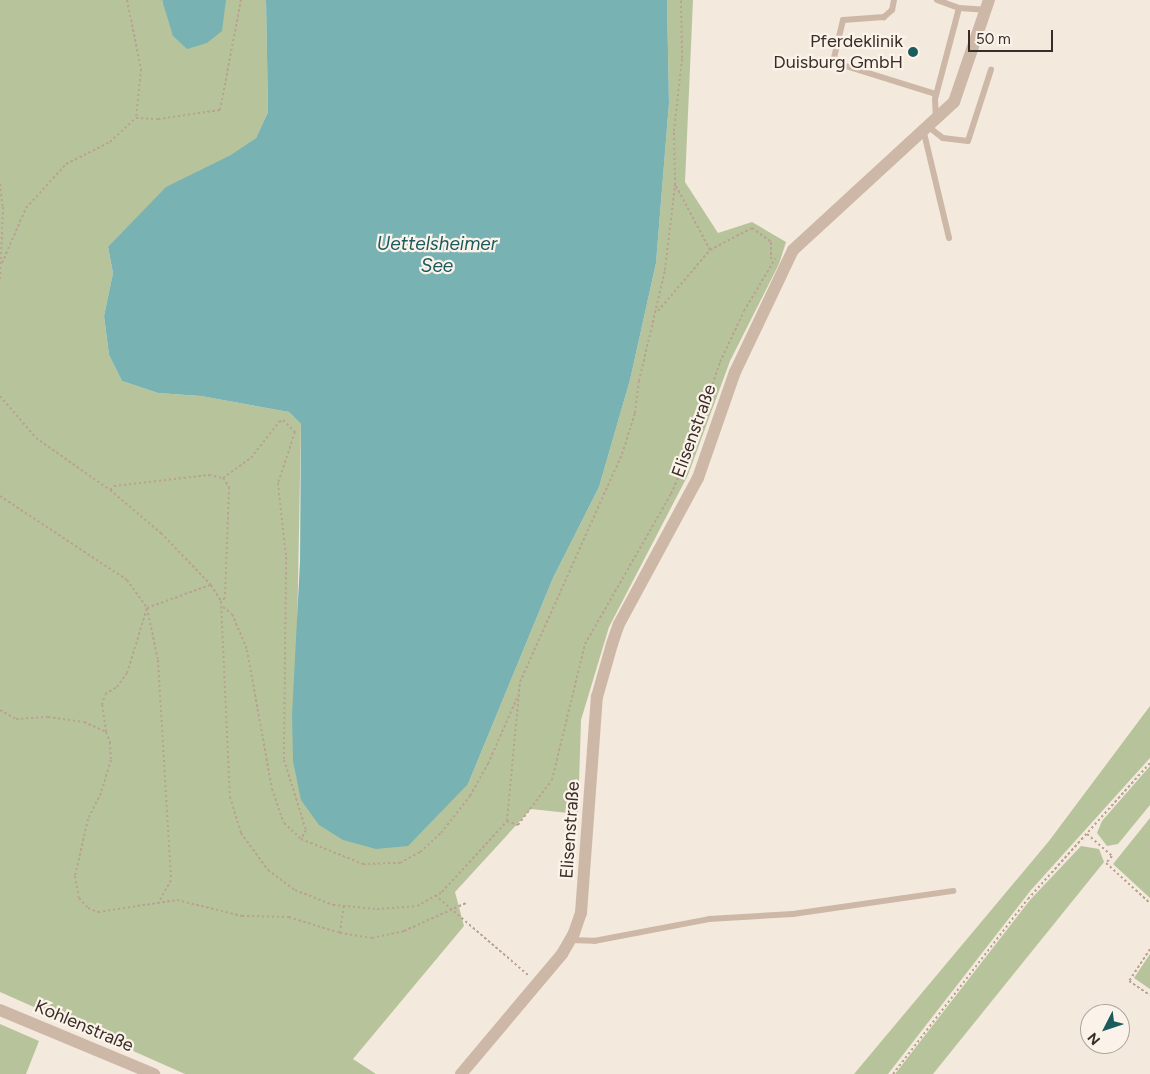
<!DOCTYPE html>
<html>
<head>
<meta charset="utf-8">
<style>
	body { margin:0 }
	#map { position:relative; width:1150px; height:1074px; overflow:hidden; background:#f4e9dd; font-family:Figtree,sans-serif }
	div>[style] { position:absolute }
	.green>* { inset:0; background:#b7c49b }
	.water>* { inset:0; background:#79b2b3 }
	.path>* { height:2px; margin-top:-1px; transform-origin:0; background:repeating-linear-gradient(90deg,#b9a291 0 2.5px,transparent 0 5px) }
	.service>* { height:6px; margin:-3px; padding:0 3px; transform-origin:3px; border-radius:3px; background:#cdb8a7 }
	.minor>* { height:12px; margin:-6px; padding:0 6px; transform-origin:6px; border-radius:6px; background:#cdb8a7 }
	.dots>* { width:14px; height:14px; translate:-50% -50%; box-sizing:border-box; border:2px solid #fbf3e9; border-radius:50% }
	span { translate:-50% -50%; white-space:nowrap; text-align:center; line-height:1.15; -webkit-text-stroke:4.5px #fbf3e9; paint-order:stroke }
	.poi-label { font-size:18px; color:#392d28 }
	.right { translate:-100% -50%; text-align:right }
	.street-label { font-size:18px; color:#392d28 }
	.water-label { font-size:19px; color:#1a5b5e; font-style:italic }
	.north { position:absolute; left:1080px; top:1004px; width:50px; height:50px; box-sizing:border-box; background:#fbf3e9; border:1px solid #ada49c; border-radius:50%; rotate:229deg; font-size:14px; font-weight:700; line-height:20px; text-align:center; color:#392d28 }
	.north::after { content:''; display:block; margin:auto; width:18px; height:22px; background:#1a5b5e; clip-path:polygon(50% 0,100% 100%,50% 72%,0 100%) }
	.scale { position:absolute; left:968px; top:30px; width:85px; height:22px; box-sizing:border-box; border:2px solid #392d28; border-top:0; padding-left:6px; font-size:15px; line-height:18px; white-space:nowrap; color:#392d28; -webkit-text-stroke:4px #fbf3e9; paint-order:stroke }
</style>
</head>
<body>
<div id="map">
	<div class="green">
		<div style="clip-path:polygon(0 0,162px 0,162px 4px,163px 0,266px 0,268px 112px,256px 138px,108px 247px,113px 273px,104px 316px,109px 355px,122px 381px,158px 393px,201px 396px,289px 412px,301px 424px,297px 638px,468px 784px,553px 578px,599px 487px,630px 380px,656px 263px,669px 103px,667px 0,693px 0,685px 182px,718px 233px,752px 222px,786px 242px,779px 264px,730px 361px,688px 475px,609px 627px,581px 720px,578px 814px,531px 809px,455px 892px,464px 926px,353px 1059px,376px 1074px,185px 1074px,0 992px)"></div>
		<div style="clip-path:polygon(1150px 706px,1150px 758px,1031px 890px,888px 1074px,854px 1074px,1049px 841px)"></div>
		<div style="clip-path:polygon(1150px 766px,1150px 805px,1118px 844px,1107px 846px,1097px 833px,1102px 821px)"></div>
		<div style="clip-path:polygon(1150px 818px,1150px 898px,1113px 864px)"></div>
		<div style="clip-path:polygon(1081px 846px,1099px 849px,1104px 862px,933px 1074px,895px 1074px,1030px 900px)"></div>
		<div style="clip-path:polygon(1150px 954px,1150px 989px,1134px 978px)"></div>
		<div style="clip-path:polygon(0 1024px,39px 1041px,26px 1074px,0 1074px)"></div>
	</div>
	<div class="water">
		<div style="clip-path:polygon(162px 0,226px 0,222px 31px,207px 43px,187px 49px,173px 36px)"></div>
		<div style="clip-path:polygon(266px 0,667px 0,669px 103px,656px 263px,630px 380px,599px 487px,553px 578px,468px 784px,408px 846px,376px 849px,343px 840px,319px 825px,301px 800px,293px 761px,292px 715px,300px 562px,301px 424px,289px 412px,201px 396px,158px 393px,122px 381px,109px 355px,104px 316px,113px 273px,108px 247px,166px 187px,231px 155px,256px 138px,268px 112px)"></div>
	</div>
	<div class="path">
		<div style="left:127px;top:0;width:70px;rotate:78.5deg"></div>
		<div style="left:141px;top:69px;width:49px;rotate:95.8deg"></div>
		<div style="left:0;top:184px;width:23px;rotate:83deg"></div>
		<div style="left:3px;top:207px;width:73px;rotate:92.4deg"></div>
		<div style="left:676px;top:186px;width:72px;rotate:62deg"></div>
		<div style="left:2px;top:263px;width:60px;rotate:-66.4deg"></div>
		<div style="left:26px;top:208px;width:59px;rotate:-47.7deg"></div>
		<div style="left:66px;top:164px;width:49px;rotate:-26.6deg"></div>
		<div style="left:110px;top:142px;width:35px;rotate:-43deg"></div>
		<div style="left:136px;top:118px;width:22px;rotate:3deg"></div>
		<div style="left:158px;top:119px;width:63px;rotate:-8.3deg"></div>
		<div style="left:220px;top:110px;width:112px;rotate:-79.2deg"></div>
		<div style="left:658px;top:311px;width:80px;rotate:-49.6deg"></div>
		<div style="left:710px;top:250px;width:47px;rotate:-27.6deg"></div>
		<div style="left:752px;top:228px;width:24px;rotate:36deg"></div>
		<div style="left:771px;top:242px;width:18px;rotate:90deg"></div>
		<div style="left:0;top:396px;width:55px;rotate:49.4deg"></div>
		<div style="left:36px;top:438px;width:90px;rotate:35.1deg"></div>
		<div style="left:110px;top:490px;width:67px;rotate:40.1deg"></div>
		<div style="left:161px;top:533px;width:72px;rotate:46.1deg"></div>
		<div style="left:211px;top:585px;width:19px;rotate:58deg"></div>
		<div style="left:221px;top:601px;width:196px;rotate:87.4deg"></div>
		<div style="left:230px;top:797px;width:38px;rotate:73deg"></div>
		<div style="left:241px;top:833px;width:46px;rotate:53.9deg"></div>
		<div style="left:268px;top:870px;width:34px;rotate:37deg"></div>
		<div style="left:295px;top:890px;width:41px;rotate:21.5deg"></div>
		<div style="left:333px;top:905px;width:44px;rotate:5.2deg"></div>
		<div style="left:377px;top:909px;width:40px;rotate:-4.3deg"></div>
		<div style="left:417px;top:906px;width:29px;rotate:-29deg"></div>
		<div style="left:442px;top:892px;width:96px;rotate:-47.5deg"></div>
		<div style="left:507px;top:821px;width:140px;rotate:-84.7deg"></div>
		<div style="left:520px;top:682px;width:250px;rotate:-65.9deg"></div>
		<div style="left:622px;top:454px;width:43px;rotate:-72.4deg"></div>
		<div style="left:635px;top:413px;width:32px;rotate:-83deg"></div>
		<div style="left:639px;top:381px;width:114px;rotate:-76.8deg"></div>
		<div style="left:665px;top:270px;width:86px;rotate:-83.3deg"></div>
		<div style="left:675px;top:185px;width:54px;rotate:-91.1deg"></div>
		<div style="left:674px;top:131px;width:73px;rotate:-83.7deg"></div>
		<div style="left:682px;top:58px;width:58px;rotate:-91deg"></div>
		<div style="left:223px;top:478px;width:34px;rotate:-36deg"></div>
		<div style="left:251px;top:458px;width:46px;rotate:-52.1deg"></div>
		<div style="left:279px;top:422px;width:4px;rotate:-27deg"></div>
		<div style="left:283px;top:420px;width:17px;rotate:45deg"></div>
		<div style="left:295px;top:432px;width:54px;rotate:108.4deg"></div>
		<div style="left:278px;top:483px;width:74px;rotate:83.8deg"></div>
		<div style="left:286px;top:557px;width:203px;rotate:90.6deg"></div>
		<div style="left:284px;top:760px;width:73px;rotate:72.6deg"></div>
		<div style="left:306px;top:830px;width:10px;rotate:119deg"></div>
		<div style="left:110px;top:490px;width:6px;rotate:-45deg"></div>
		<div style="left:114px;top:486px;width:96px;rotate:-6.6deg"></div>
		<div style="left:209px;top:475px;width:14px;rotate:12deg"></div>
		<div style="left:223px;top:478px;width:11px;rotate:56deg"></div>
		<div style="left:229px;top:487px;width:111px;rotate:92.1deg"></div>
		<div style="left:225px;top:598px;width:5px;rotate:143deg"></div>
		<div style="left:0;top:496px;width:152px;rotate:33.5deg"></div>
		<div style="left:127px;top:580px;width:34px;rotate:54deg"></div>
		<div style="left:147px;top:608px;width:53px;rotate:78.1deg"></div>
		<div style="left:158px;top:660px;width:220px;rotate:86.6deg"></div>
		<div style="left:171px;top:880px;width:25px;rotate:119deg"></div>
		<div style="left:223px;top:607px;width:11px;rotate:38deg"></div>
		<div style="left:232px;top:614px;width:39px;rotate:67deg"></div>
		<div style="left:247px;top:650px;width:141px;rotate:79.8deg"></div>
		<div style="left:272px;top:789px;width:36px;rotate:71deg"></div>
		<div style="left:284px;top:823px;width:23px;rotate:43deg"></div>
		<div style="left:301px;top:839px;width:67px;rotate:22deg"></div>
		<div style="left:363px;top:864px;width:37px;rotate:-2deg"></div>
		<div style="left:400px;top:863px;width:23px;rotate:-29deg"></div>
		<div style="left:420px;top:852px;width:28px;rotate:-42deg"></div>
		<div style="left:441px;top:833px;width:47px;rotate:-51.9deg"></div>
		<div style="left:470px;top:796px;width:37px;rotate:-61deg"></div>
		<div style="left:488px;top:764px;width:72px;rotate:-66.3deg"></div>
		<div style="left:0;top:710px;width:18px;rotate:29deg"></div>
		<div style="left:16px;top:719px;width:32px;rotate:-4deg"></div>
		<div style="left:48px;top:717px;width:36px;rotate:8deg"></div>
		<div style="left:84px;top:722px;width:24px;rotate:24deg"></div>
		<div style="left:106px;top:732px;width:11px;rotate:68deg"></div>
		<div style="left:110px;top:742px;width:18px;rotate:87deg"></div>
		<div style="left:111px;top:760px;width:34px;rotate:107deg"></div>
		<div style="left:101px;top:793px;width:29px;rotate:117deg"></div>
		<div style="left:88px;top:819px;width:58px;rotate:102.8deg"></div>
		<div style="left:75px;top:876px;width:22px;rotate:80deg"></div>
		<div style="left:79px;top:898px;width:13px;rotate:48deg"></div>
		<div style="left:88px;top:908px;width:11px;rotate:22deg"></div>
		<div style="left:98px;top:912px;width:80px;rotate:-8.6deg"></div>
		<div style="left:177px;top:900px;width:67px;rotate:13.8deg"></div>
		<div style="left:242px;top:916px;width:47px;rotate:1.2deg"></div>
		<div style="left:289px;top:917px;width:53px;rotate:17.4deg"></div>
		<div style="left:340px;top:933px;width:32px;rotate:9deg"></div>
		<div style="left:372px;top:938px;width:33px;rotate:-12deg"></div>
		<div style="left:404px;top:931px;width:68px;rotate:-24.3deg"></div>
		<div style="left:106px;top:732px;width:27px;rotate:-98deg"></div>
		<div style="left:102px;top:705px;width:11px;rotate:-75deg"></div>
		<div style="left:105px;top:694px;width:14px;rotate:-30deg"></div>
		<div style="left:117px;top:687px;width:17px;rotate:-54deg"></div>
		<div style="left:127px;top:673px;width:68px;rotate:-72.9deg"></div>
		<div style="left:147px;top:608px;width:67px;rotate:-20.1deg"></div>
		<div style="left:507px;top:821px;width:12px;rotate:20deg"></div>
		<div style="left:518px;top:825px;width:56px;rotate:-52.9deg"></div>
		<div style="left:552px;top:780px;width:140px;rotate:-76.4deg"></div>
		<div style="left:585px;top:644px;width:173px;rotate:-60.2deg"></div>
		<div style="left:671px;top:494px;width:52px;rotate:-66.4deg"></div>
		<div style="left:692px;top:446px;width:89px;rotate:-71.6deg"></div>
		<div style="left:720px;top:362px;width:56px;rotate:-64.8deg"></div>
		<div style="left:744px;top:311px;width:61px;rotate:-59.2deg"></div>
		<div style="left:1087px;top:834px;width:33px;rotate:41deg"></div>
		<div style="left:1112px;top:856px;width:9px;rotate:131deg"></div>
		<div style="left:1106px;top:863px;width:59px;rotate:42.3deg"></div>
		<div style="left:435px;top:895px;width:123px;rotate:40.7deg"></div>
		<div style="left:340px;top:933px;width:27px;rotate:-82deg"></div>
		<div style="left:1150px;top:949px;width:38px;rotate:123deg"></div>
		<div style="left:1129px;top:981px;width:25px;rotate:34deg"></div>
		<div style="left:893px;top:1074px;width:221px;rotate:-52.4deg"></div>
		<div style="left:1028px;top:899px;width:183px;rotate:-48.1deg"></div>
	</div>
	<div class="service">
		<div style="left:894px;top:0;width:10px;rotate:101deg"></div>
		<div style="left:892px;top:10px;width:11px;rotate:139deg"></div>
		<div style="left:884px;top:17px;width:41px;rotate:175.8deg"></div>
		<div style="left:843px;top:20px;width:43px;rotate:103.4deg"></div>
		<div style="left:833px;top:62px;width:108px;rotate:17.3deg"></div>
		<div style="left:937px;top:0;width:23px;rotate:20deg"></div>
		<div style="left:936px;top:119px;width:20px;rotate:-93deg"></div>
		<div style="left:935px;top:99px;width:94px;rotate:-75.2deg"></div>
		<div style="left:959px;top:8px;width:26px;rotate:4deg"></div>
		<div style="left:930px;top:128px;width:16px;rotate:38deg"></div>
		<div style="left:943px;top:138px;width:25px;rotate:7deg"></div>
		<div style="left:968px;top:141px;width:75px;rotate:-72.1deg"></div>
		<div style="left:924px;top:133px;width:108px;rotate:76.6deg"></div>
		<div style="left:570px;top:940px;width:24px;rotate:2deg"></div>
		<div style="left:594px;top:941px;width:117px;rotate:-10.8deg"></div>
		<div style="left:709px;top:919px;width:84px;rotate:-3.4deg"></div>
		<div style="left:793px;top:914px;width:162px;rotate:-8.2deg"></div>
	</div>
	<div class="minor">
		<div style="left:0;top:1010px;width:167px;rotate:22.6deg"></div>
		<div style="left:461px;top:1074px;width:157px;rotate:-49.9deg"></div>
		<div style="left:562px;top:954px;width:24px;rotate:-60deg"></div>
		<div style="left:574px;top:933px;width:21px;rotate:-71deg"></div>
		<div style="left:581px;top:913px;width:217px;rotate:-85.8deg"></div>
		<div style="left:597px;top:697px;width:55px;rotate:-74.2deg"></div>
		<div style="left:612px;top:644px;width:21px;rotate:-71deg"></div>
		<div style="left:619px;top:624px;width:166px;rotate:-61.6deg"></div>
		<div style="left:698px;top:478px;width:112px;rotate:-70.8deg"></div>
		<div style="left:735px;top:372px;width:135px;rotate:-64.6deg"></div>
		<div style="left:793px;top:250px;width:219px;rotate:-42.6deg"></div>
		<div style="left:954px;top:102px;width:108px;rotate:-71.1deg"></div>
	</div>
	<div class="dots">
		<div style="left:913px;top:52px;background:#1a5b5e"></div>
	</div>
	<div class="poi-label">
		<span class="right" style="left:903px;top:52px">Pferdeklinik<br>Duisburg GmbH</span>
	</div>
	<div class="street-label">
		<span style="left:694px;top:431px;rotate:-70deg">Elisenstraße</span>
		<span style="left:570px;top:830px;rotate:-86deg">Elisenstraße</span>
		<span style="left:84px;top:1026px;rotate:23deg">Kohlenstraße</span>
	</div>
	<div class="water-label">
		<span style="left:437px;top:255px">Uettelsheimer<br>See</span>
	</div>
	<div class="north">N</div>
	<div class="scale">50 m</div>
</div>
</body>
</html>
